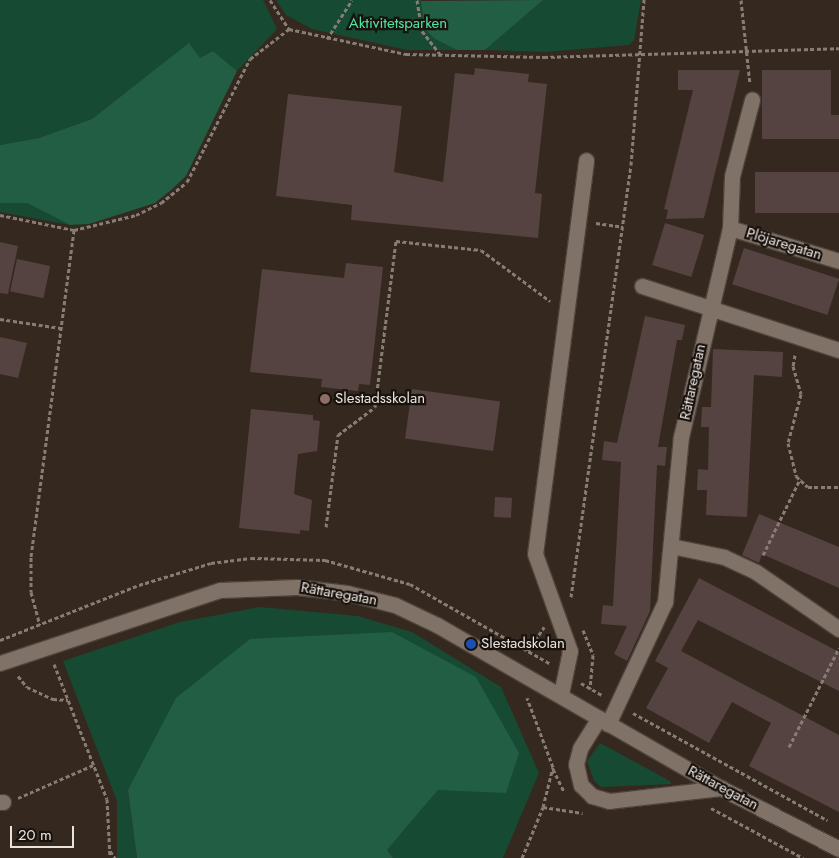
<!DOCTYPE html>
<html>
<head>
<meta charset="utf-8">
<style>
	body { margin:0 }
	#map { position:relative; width:839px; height:858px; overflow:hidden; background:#35281f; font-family:Jost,sans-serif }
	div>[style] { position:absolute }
	.green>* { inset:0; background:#164a33 }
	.forest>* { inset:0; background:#225e43 }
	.building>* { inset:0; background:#554342; transform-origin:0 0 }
	.path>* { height:3px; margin-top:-1.5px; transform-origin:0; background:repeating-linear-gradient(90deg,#877d75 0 4px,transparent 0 6.5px) }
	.roads { filter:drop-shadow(1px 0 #4d433b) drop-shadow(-1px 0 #4d433b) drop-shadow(0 1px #4d433b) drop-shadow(0 -1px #4d433b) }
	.minor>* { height:15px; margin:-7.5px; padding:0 7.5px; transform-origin:7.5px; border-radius:7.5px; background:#817267 }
	.dots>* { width:14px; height:14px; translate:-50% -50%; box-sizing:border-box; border:2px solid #18120e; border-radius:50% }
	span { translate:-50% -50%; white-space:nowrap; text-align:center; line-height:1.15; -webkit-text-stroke:4.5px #18120e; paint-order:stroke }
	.park-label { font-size:15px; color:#4fe6a5 }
	.street-label { font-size:15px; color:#eae2dc }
	.poi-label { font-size:15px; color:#eae2dc }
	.left { translate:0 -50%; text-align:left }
	.scale { position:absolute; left:10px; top:826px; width:64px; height:22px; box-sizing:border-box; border:2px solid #eae2dc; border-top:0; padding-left:6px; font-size:15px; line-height:18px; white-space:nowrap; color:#eae2dc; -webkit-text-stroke:4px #18120e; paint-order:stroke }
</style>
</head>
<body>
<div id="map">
	<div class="green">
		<div style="clip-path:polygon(0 0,263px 0,277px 29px,237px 71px,213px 51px,200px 59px,189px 44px,92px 119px,39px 138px,0 145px)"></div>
		<div style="clip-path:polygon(276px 0,421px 0,435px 39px,457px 50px,407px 50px,312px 29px,286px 15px)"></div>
		<div style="clip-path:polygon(543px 0,641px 0,634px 40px,629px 45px,545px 52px,485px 50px)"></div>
		<div style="clip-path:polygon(0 203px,27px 203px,70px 225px,0 212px)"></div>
		<div style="clip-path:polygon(260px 607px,358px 616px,412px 632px,501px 687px,539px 773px,503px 858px,393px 858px,387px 850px,438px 790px,519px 753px,128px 790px,137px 858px,117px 858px,117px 801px,63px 661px,180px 622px)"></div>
		<div style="clip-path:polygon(600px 743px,670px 781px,671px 784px,601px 787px,594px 781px,587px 761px)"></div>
	</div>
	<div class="forest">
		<div style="clip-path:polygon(543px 0,485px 50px,457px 50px,435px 39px,425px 29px,421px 1px)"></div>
		<div style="clip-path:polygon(189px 43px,200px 58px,213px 51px,237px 71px,186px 176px,171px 190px,155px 203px,89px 224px,70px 225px,27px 203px,0 203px,0 145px,39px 138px,92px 119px)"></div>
		<div style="clip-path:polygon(392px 632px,476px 677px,519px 753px,506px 793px,438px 790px,387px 850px,393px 858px,137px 858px,128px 790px,176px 698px,250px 639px)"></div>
	</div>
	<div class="building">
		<div style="clip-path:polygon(475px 68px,529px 74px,528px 82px,547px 84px,535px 193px,542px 194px,538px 238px,351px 220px,352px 205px,276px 196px,288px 94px,402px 106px,394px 172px,443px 182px,455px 73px,474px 75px)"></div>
		<div style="clip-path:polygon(678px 70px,740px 70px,704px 218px,666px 219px,668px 210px,664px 209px,693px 90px,678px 90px)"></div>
		<div style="clip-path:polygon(762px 70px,831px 70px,831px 115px,839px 115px,839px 139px,762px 139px)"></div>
		<div style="left:839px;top:172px;width:41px;height:84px;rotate:90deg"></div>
		<div style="left:665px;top:223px;width:41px;height:44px;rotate:17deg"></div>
		<div style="clip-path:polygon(0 242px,18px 246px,8px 294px,0 293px)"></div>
		<div style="left:744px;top:248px;width:100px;height:38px;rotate:18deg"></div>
		<div style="left:17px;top:259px;width:34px;height:33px;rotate:12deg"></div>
		<div style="clip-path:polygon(346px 263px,383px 267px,370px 385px,359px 384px,358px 391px,321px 387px,322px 379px,250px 372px,262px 269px,344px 278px)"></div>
		<div style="clip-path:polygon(645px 316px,685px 325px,682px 340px,677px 340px,658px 447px,667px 447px,665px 466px,657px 465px,650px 611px,627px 661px,614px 654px,627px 626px,601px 624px,603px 605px,613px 606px,621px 462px,602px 460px,604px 441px,617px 443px)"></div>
		<div style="clip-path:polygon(0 337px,27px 343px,18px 378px,0 374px)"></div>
		<div style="clip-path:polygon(713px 349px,783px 352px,782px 377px,754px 375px,747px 517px,706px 515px,707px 490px,697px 490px,698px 469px,708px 470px,709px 427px,701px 427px,702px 407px,711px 407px)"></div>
		<div style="left:412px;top:389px;width:89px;height:50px;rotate:8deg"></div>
		<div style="clip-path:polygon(251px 409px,313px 415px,313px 420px,320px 421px,317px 451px,298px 454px,294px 494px,312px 500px,309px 531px,300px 530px,300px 534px,239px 528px)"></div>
		<div style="left:495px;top:497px;width:17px;height:20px;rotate:3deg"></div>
		<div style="clip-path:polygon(759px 514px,839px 547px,839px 588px,762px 554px,759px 563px,742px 555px)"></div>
		<div style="clip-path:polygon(699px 578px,839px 652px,839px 691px,698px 620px,681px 651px,839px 735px,839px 812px,749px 766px,771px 723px,732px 702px,709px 743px,646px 708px,668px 668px,655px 661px)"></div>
	</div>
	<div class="path">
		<div style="left:270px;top:0;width:35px;rotate:57deg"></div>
		<div style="left:289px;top:29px;width:120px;rotate:12.1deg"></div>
		<div style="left:406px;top:54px;width:138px;rotate:1.2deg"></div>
		<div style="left:544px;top:57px;width:295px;rotate:-1.7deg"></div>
		<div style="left:417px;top:0;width:31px;rotate:81deg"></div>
		<div style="left:422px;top:31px;width:29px;rotate:52deg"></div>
		<div style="left:741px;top:0;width:84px;rotate:83.9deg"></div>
		<div style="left:327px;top:39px;width:46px;rotate:-57.3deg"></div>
		<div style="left:0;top:215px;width:76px;rotate:11.5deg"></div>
		<div style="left:74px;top:230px;width:330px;rotate:97.5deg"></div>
		<div style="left:31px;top:557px;width:35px;rotate:90deg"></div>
		<div style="left:31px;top:592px;width:34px;rotate:75deg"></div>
		<div style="left:596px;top:223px;width:27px;rotate:8deg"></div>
		<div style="left:74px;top:230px;width:64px;rotate:-13.6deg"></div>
		<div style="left:136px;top:215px;width:28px;rotate:-26deg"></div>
		<div style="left:161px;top:203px;width:33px;rotate:-39deg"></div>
		<div style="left:187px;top:182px;width:138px;rotate:-62.9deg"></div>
		<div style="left:250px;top:59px;width:49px;rotate:-37.6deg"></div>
		<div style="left:0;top:319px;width:61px;rotate:8.5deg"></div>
		<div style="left:795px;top:355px;width:11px;rotate:100deg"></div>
		<div style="left:793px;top:366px;width:29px;rotate:74deg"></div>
		<div style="left:801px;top:394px;width:51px;rotate:104.9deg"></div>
		<div style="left:788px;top:443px;width:34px;rotate:76deg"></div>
		<div style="left:796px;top:476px;width:16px;rotate:43deg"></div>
		<div style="left:808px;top:487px;width:31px"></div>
		<div style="left:326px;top:527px;width:93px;rotate:-82.6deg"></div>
		<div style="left:338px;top:435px;width:46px;rotate:-37.1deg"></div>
		<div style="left:375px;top:407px;width:167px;rotate:-82.8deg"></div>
		<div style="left:396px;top:241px;width:85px;rotate:6deg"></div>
		<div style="left:481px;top:250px;width:86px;rotate:36.5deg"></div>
		<div style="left:763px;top:555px;width:85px;rotate:-64deg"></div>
		<div style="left:571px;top:597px;width:436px;rotate:-82.1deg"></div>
		<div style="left:631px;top:165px;width:166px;rotate:-85.5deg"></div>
		<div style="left:583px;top:630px;width:27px;rotate:68deg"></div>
		<div style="left:593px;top:655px;width:34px;rotate:95deg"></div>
		<div style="left:0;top:640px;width:149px;rotate:-21.6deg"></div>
		<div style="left:139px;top:585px;width:75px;rotate:-17deg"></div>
		<div style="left:211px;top:563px;width:40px;rotate:-7.1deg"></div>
		<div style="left:251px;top:558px;width:74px;rotate:1.5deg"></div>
		<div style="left:325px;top:560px;width:88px;rotate:15.8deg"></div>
		<div style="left:410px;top:584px;width:162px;rotate:29.6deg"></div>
		<div style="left:528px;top:651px;width:29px;rotate:-56deg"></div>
		<div style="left:54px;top:664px;width:145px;rotate:68.6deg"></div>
		<div style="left:107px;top:799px;width:59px;rotate:87.1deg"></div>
		<div style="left:18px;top:676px;width:14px;rotate:51deg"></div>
		<div style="left:27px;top:687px;width:29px;rotate:25deg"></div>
		<div style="left:53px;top:699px;width:15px;rotate:4deg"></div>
		<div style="left:581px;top:683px;width:24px;rotate:30deg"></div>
		<div style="left:633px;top:713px;width:222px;rotate:28.9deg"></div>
		<div style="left:789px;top:747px;width:111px;rotate:-63.2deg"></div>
		<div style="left:553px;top:769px;width:25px;rotate:64deg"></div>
		<div style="left:18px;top:798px;width:82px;rotate:-23.7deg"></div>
		<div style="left:543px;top:807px;width:40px;rotate:8.5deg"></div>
		<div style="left:711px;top:808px;width:105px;rotate:28.5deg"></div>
		<div style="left:110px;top:851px;width:9px;rotate:54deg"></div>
		<div style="left:522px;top:858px;width:55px;rotate:-67.6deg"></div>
		<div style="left:543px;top:807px;width:41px;rotate:-76deg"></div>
		<div style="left:553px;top:767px;width:74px;rotate:-110.6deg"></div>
	</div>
	<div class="roads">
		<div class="minor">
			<div style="left:730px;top:228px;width:52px;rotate:-87.8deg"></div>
			<div style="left:732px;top:176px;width:79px;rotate:-75.3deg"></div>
			<div style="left:642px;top:286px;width:207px;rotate:18deg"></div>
			<div style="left:671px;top:546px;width:54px;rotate:11.7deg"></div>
			<div style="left:724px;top:557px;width:35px;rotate:25deg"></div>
			<div style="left:756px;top:572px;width:101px;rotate:34.5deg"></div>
			<div style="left:0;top:663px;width:232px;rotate:-18.4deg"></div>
			<div style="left:220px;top:590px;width:77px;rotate:-2.2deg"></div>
			<div style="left:297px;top:587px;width:50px;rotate:6.8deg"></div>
			<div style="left:347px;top:593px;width:49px;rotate:14deg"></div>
			<div style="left:395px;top:605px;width:47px;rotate:25.5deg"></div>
			<div style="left:437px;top:625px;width:327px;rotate:29.9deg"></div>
			<div style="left:721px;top:788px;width:133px;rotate:27.3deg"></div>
			<div style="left:561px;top:694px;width:44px;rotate:-78.2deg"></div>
			<div style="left:570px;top:651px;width:103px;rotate:-109.8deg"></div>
			<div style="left:535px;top:554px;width:397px;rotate:-82.6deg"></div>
			<div style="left:599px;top:718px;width:36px;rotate:122deg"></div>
			<div style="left:580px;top:749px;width:16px;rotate:105deg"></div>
			<div style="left:576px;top:764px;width:22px;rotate:77deg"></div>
			<div style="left:581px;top:785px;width:16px;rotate:45deg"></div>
			<div style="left:592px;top:796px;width:18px;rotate:16deg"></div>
			<div style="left:609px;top:801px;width:113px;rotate:-6.6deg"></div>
			<div style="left:608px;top:724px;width:135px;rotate:-65deg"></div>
			<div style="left:665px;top:602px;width:166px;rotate:-84.5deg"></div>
			<div style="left:681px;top:437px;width:215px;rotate:-76.8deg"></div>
			<div style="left:730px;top:228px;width:114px;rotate:16.8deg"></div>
			<div style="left:0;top:802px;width:3px"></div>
		</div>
	</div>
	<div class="dots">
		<div style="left:325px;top:399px;background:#8d6e63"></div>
		<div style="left:471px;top:644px;background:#1a4fb4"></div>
	</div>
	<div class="park-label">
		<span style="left:398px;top:24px">Aktivitetsparken</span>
	</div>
	<div class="street-label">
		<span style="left:784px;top:244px;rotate:17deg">Plöjaregatan</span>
		<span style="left:693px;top:382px;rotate:-78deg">Rättaregatan</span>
		<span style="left:339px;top:594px;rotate:10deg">Rättaregatan</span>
		<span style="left:723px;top:788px;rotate:28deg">Rättaregatan</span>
	</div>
	<div class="poi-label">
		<span class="left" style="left:335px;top:399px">Slestadsskolan</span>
		<span class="left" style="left:481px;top:644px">Slestadskolan</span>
	</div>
	<div class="scale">20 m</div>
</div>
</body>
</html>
